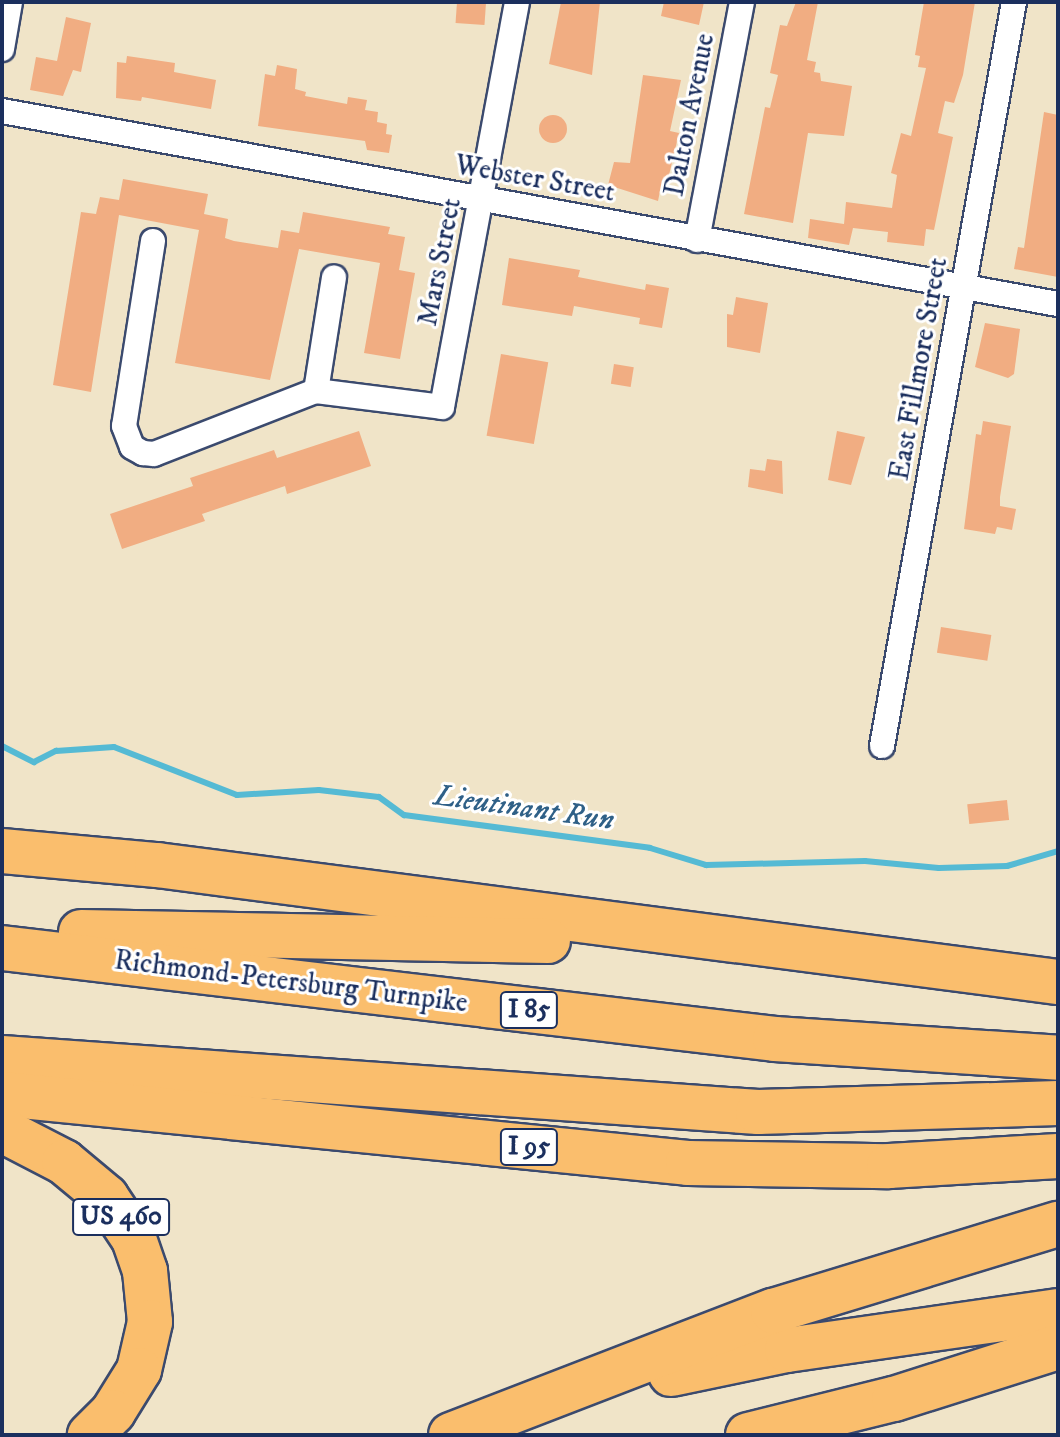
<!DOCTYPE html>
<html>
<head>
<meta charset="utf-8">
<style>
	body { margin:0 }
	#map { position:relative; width:1060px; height:1437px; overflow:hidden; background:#f0e4c8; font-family:"IM FELL DW Pica",serif }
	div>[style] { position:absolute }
	.stream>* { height:6px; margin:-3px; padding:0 3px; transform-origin:3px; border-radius:3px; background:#55bad4 }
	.building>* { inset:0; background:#f1ad82; transform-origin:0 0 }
	.round { border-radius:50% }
	.roads { filter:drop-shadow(2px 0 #3b4a6e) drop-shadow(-2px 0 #3b4a6e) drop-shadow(0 2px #3b4a6e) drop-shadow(0 -2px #3b4a6e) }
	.minor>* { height:24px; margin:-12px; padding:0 12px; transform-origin:12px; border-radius:12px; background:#fff }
	.motorway>* { height:44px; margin:-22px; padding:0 22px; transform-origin:22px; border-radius:22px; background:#fabe6d }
	span { translate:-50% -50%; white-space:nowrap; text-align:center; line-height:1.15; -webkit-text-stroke:6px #fff; paint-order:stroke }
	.shield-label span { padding:2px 6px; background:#fff; border:2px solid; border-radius:6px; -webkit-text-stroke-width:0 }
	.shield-label { font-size:26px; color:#1b2f5e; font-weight:700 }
	.street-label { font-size:28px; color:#1b2f5e }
	.water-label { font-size:30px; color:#2f6087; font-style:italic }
	.frame { position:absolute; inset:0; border:4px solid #1b2f5e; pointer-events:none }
</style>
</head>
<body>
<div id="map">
	<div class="stream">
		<div style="left:2px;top:746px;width:36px;rotate:27deg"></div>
		<div style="left:34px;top:762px;width:25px;rotate:-27deg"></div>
		<div style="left:56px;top:751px;width:58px;rotate:-3.9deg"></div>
		<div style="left:114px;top:747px;width:132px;rotate:21.3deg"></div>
		<div style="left:237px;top:795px;width:82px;rotate:-3.5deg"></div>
		<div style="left:319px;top:790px;width:60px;rotate:6.7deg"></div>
		<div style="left:379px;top:797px;width:31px;rotate:36deg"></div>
		<div style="left:404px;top:815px;width:248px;rotate:7.6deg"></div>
		<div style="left:650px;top:848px;width:59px;rotate:16.9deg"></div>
		<div style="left:706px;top:865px;width:159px;rotate:-1.4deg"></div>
		<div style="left:865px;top:861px;width:74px;rotate:5.4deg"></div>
		<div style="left:939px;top:868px;width:68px;rotate:-1.7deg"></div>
		<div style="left:1007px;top:866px;width:53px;rotate:-16.4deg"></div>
	</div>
	<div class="building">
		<div style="left:457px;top:2px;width:29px;height:21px;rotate:4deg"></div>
		<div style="clip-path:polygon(561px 2px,600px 2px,592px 75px,549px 64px)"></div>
		<div style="clip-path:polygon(664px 2px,704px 2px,699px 25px,661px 16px)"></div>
		<div style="clip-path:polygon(796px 2px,818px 2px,807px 60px,816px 62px,814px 72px,820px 73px,821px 81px,852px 86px,844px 136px,808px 133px,793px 223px,744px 214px,765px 107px,770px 108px,778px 75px,770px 73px,780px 25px,787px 26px)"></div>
		<div style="clip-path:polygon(924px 2px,975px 2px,963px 75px,954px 103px,945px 101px,938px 133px,953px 137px,934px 230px,926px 229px,924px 246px,887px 242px,888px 232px,853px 228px,849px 245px,808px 238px,810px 219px,844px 224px,846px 202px,892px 208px,897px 175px,891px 173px,901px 133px,911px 136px,926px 68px,918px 67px,920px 56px,915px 55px)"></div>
		<div style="clip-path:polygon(66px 17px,91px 23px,81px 72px,73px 70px,63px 96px,30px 90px,36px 57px,57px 61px)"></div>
		<div style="clip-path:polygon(127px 56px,175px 63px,174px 72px,216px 80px,211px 109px,142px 97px,141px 101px,116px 98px,117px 62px,126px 63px)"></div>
		<div style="clip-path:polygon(277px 65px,297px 69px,295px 89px,306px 92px,305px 96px,347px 104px,348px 97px,367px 100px,365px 110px,378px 112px,377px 122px,387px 124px,386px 134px,392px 135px,389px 153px,367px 150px,365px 141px,258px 126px,265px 74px,275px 76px)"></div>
		<div style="clip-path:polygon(643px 75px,681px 80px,670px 131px,679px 133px,665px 192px,660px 191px,658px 201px,608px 185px,614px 162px,630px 163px)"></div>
		<div style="clip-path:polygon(1044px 112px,1058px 115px,1058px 277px,1014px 269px,1018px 247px,1024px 248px)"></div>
		<div class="round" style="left:539px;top:115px;width:28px;height:28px"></div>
		<div style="clip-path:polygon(123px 179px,208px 194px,204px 214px,228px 219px,225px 238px,234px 241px,278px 248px,281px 230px,299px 233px,303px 212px,390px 227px,388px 234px,405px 237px,399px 270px,415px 273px,400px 359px,364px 353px,380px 263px,299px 249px,270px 380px,175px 363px,199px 230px,119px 215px,91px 392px,53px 385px,81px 212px,96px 214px,100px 197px,119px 200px)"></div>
		<div style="clip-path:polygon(509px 258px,580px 270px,578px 277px,645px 290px,646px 284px,669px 288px,662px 328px,639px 324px,640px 318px,574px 306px,572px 316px,502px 305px)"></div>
		<div style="clip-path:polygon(736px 297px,768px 303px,760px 353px,727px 347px,727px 314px,733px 315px)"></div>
		<div style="clip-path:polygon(985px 323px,1020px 329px,1014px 374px,1008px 378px,975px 367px)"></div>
		<div style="left:501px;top:354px;width:48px;height:83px;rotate:10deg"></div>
		<div style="left:614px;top:364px;width:20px;height:20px;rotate:9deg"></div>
		<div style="clip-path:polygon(983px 421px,1011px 426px,1000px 497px,1000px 506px,1016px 509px,1012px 530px,997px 527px,995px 534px,964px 529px,976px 434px,981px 435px)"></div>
		<div style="clip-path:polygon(359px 431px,371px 466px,287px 494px,285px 486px,202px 514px,205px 521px,122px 549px,110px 514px,193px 486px,190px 478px,274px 450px,277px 458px)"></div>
		<div style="clip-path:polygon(837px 431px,865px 437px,851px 485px,828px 480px)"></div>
		<div style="clip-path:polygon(767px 459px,782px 461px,783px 494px,748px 487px,750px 469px,765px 471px)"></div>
		<div style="left:941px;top:627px;width:51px;height:26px;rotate:9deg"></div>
		<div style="left:1007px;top:800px;width:20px;height:40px;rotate:84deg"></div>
	</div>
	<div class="roads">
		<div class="minor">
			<div style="left:2px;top:49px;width:48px;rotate:-80.3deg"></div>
			<div style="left:2px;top:111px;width:1073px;rotate:10.36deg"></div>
			<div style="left:697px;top:240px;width:242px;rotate:-79.3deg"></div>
			<div style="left:153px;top:241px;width:187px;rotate:98.9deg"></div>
			<div style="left:124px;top:426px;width:22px;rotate:69deg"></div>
			<div style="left:132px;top:447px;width:13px;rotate:29deg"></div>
			<div style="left:143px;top:453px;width:11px;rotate:5deg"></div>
			<div style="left:154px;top:454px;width:174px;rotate:-21.3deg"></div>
			<div style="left:316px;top:391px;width:115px;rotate:-81deg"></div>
			<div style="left:316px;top:391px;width:127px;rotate:7.2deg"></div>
			<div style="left:442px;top:407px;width:412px;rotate:-79.5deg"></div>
			<div style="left:882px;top:746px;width:756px;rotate:-79.94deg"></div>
		</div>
		<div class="motorway">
			<div style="left:2px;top:851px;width:156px;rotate:5.2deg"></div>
			<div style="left:157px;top:865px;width:909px;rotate:7.4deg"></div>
			<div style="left:81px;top:932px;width:467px;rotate:1.1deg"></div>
			<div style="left:2px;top:948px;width:778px;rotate:6.71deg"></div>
			<div style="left:775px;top:1039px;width:284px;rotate:3.8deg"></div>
			<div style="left:2px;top:1058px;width:758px;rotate:4.09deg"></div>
			<div style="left:758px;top:1112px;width:300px;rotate:-1.7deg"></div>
			<div style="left:2px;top:1094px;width:689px;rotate:5.74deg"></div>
			<div style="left:688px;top:1163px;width:201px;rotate:0.9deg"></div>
			<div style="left:889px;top:1166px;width:169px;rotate:-3.4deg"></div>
			<div style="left:2px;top:1130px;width:70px;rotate:27.3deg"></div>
			<div style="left:64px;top:1162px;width:55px;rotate:39.8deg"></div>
			<div style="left:106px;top:1197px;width:50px;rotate:56.3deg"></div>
			<div style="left:134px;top:1239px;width:34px;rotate:71deg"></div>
			<div style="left:145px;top:1271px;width:51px;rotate:84.4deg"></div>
			<div style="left:150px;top:1322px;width:49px;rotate:102.9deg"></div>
			<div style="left:139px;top:1370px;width:49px;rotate:121.8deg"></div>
			<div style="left:113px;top:1412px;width:33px;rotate:135deg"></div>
			<div style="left:671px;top:1374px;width:118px;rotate:-11.7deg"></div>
			<div style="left:787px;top:1350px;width:274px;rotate:-8.2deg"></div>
			<div style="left:451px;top:1435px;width:345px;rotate:-21.1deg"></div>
			<div style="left:773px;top:1311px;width:298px;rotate:-17deg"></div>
			<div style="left:748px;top:1435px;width:150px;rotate:-13.9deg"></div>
			<div style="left:894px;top:1399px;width:172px;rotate:-17.6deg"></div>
		</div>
	</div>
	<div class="shield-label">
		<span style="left:529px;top:1010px">I 85</span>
		<span style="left:529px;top:1147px">I 95</span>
		<span style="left:121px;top:1217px">US 460</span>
	</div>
	<div class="street-label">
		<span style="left:690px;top:115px;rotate:-79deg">Dalton Avenue</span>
		<span style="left:535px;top:179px;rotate:10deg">Webster Street</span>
		<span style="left:440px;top:262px;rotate:-79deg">Mars Street</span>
		<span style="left:919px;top:369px;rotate:-80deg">East Fillmore Street</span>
		<span style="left:291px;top:982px;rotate:7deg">Richmond-Petersburg Turnpike</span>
	</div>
	<div class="water-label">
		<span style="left:524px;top:809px;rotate:8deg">Lieutinant Run</span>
	</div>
	<div class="frame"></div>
</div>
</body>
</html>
